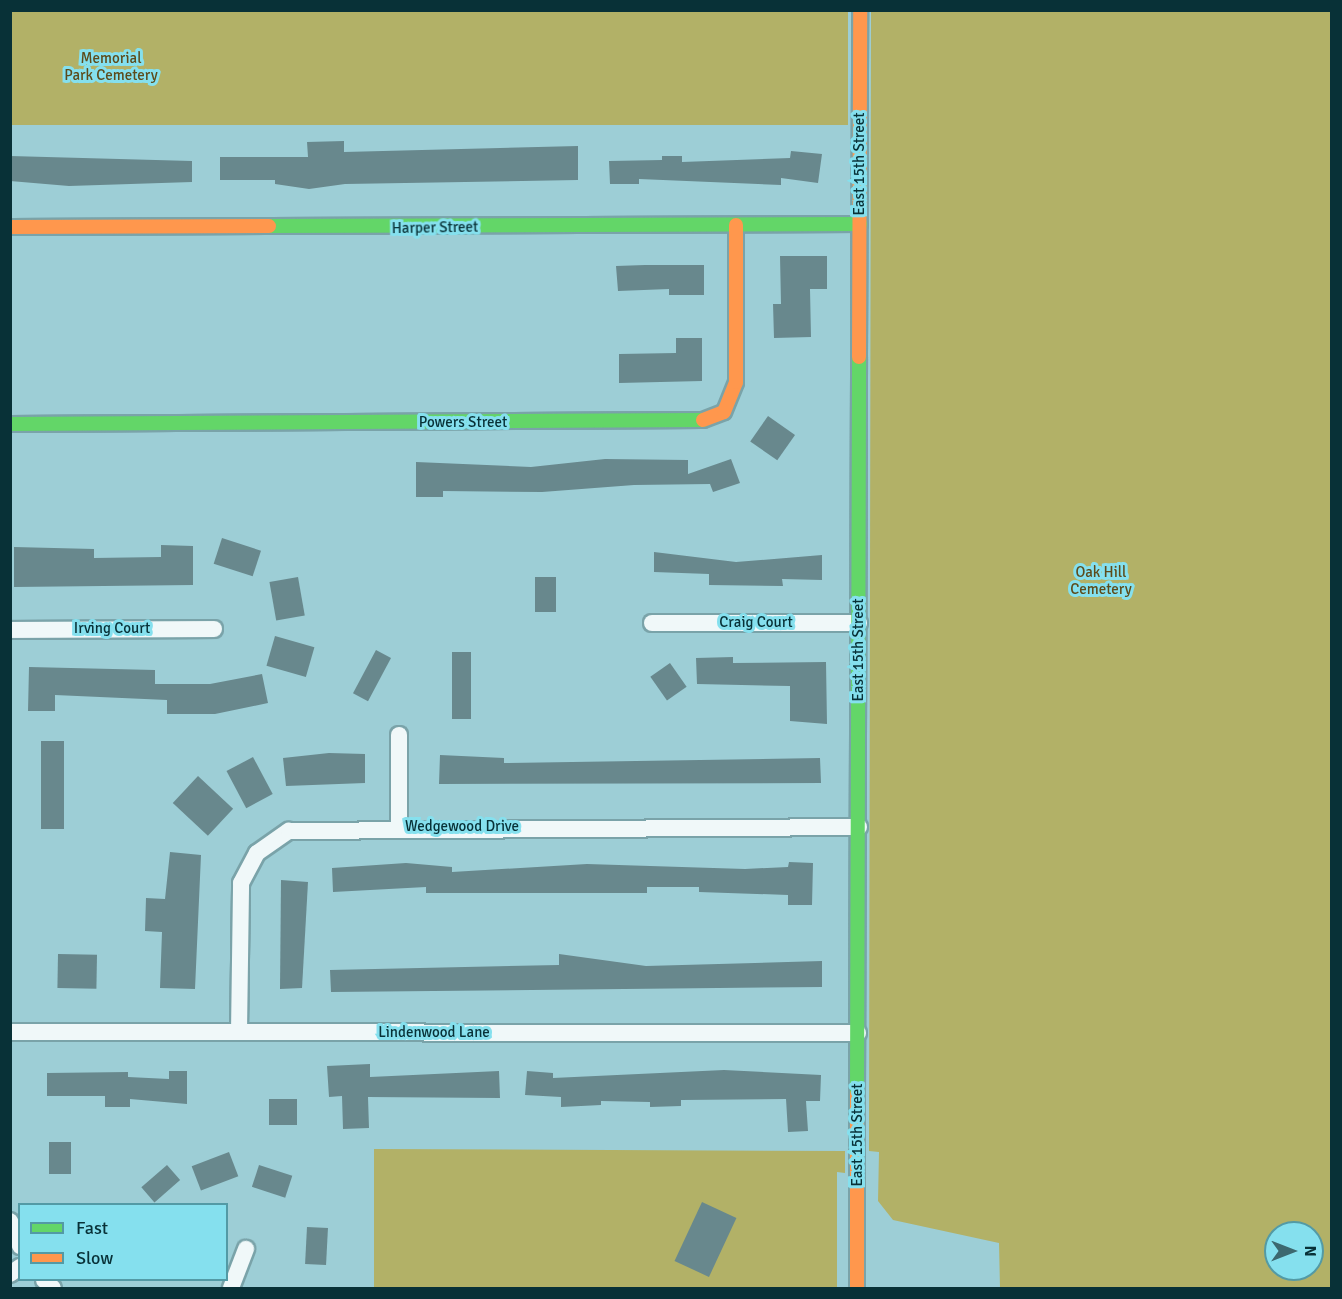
<!DOCTYPE html>
<html>
<head>
<meta charset="utf-8">
<style>
	body { margin:0 }
	#map { position:relative; width:1342px; height:1299px; overflow:hidden; background:#9dced6; font-family:Signika,sans-serif }
	div>[style] { position:absolute }
	.green>* { inset:0; background:#b2b167; transform-origin:0 0 }
	.building>* { inset:0; background:#68888d; transform-origin:0 0 }
	.roads { filter:drop-shadow(2px 0 #7aa3a9) drop-shadow(-2px 0 #7aa3a9) drop-shadow(0 2px #7aa3a9) drop-shadow(0 -2px #7aa3a9) }
	.street>* { height:16px; margin:-8px; padding:0 8px; transform-origin:8px; border-radius:8px; background:#f0f8f9 }
	.fast>* { height:14px; margin:-7px; padding:0 7px; transform-origin:7px; border-radius:7px; background:#63d668 }
	.slow>* { height:14px; margin:-7px; padding:0 7px; transform-origin:7px; border-radius:7px; background:#ff974d }
	span { translate:-50% -50%; white-space:nowrap; text-align:center; line-height:1.15; -webkit-text-stroke:6px #85e0ee; paint-order:stroke }
	.park-label { font-size:15px; color:#5d4b1b }
	.street-label { font-size:15px; color:#083137 }
	.frame { position:absolute; inset:0; border:12px solid #083137; pointer-events:none }
	.legend { position:absolute; left:18px; top:1203px; width:210px; height:78px; box-sizing:border-box; background:#85e0ee; border:2px solid #539aa5; margin:0; padding:8px 10px; list-style:none; font-size:18px; color:#083137 }
	.legend li { display:flex; align-items:center; gap:12px; height:30px }
	.legend b { width:30px; border:2px solid #539aa5 }
	.north { position:absolute; left:1264px; top:1221px; width:60px; height:60px; box-sizing:border-box; background:#85e0ee; border:2px solid #539aa5; border-radius:50%; rotate:90deg; font-size:16px; font-weight:700; line-height:24px; text-align:center; color:#083137 }
	.north::after { content:''; display:block; margin:auto; width:21px; height:27px; background:#3c686f; clip-path:polygon(50% 0,100% 100%,50% 72%,0 100%) }
</style>
</head>
<body>
<div id="map">
	<div class="green">
		<div style="left:10px;top:11px;width:838px;height:114px"></div>
		<div style="clip-path:polygon(evenodd,871px 11px,1331px 11px,1331px 1288px,1000px 1288px,999px 1243px,893px 1220px,878px 1201px,879px 1152px,869px 1151px,871px 11px,1276px 1233px,1312px 1233px,1312px 1269px,1276px 1269px,1276px 1233px)"></div>
		<div style="clip-path:polygon(374px 1149px,845px 1151px,845px 1173px,837px 1172px,837px 1288px,374px 1288px)"></div>
	</div>
	<div class="building">
		<div style="clip-path:polygon(344px 141px,344px 152px,578px 146px,578px 180px,345px 184px,309px 189px,275px 184px,275px 180px,220px 180px,220px 157px,308px 157px,307px 142px)"></div>
		<div style="clip-path:polygon(791px 151px,822px 154px,818px 183px,781px 178px,781px 185px,639px 179px,639px 184px,610px 184px,609px 161px,662px 160px,662px 156px,682px 156px,682px 162px,790px 158px)"></div>
		<div style="clip-path:polygon(10px 156px,192px 161px,192px 182px,69px 186px,10px 181px)"></div>
		<div style="clip-path:polygon(780px 256px,827px 256px,827px 289px,810px 289px,811px 337px,774px 338px,773px 304px,781px 304px)"></div>
		<div style="clip-path:polygon(645px 265px,704px 265px,704px 295px,669px 295px,669px 289px,618px 291px,616px 266px)"></div>
		<div style="clip-path:polygon(676px 338px,702px 338px,702px 381px,619px 383px,619px 354px,676px 353px)"></div>
		<div style="left:768px;top:416px;width:33px;height:31px;rotate:35deg"></div>
		<div style="clip-path:polygon(605px 459px,688px 460px,688px 474px,731px 459px,740px 483px,713px 492px,710px 484px,634px 485px,542px 492px,443px 491px,443px 497px,416px 497px,416px 462px,531px 467px)"></div>
		<div style="left:222px;top:538px;width:41px;height:27px;rotate:18deg"></div>
		<div style="clip-path:polygon(161px 545px,193px 546px,193px 585px,14px 587px,14px 547px,94px 549px,94px 558px,161px 557px)"></div>
		<div style="clip-path:polygon(654px 552px,736px 562px,822px 555px,822px 580px,782px 579px,783px 586px,709px 585px,709px 574px,654px 572px)"></div>
		<div style="left:298px;top:577px;width:39px;height:29px;rotate:80deg"></div>
		<div style="left:535px;top:577px;width:21px;height:35px"></div>
		<div style="left:275px;top:636px;width:41px;height:31px;rotate:16deg"></div>
		<div style="left:376px;top:650px;width:17px;height:49px;rotate:28deg"></div>
		<div style="left:452px;top:652px;width:19px;height:67px"></div>
		<div style="clip-path:polygon(733px 657px,733px 663px,826px 662px,827px 724px,790px 721px,790px 686px,697px 684px,696px 658px)"></div>
		<div style="left:670px;top:663px;width:29px;height:24px;rotate:55deg"></div>
		<div style="clip-path:polygon(29px 667px,155px 670px,155px 684px,210px 684px,262px 674px,268px 703px,215px 714px,167px 714px,167px 700px,55px 695px,55px 711px,28px 711px)"></div>
		<div style="left:41px;top:741px;width:23px;height:88px"></div>
		<div style="clip-path:polygon(329px 753px,365px 754px,365px 783px,286px 786px,283px 758px)"></div>
		<div style="clip-path:polygon(440px 755px,504px 758px,504px 763px,820px 758px,821px 783px,439px 784px)"></div>
		<div style="left:253px;top:757px;width:42px;height:30px;rotate:62deg"></div>
		<div style="left:198px;top:776px;width:48px;height:37px;rotate:43deg"></div>
		<div style="clip-path:polygon(170px 852px,201px 855px,195px 989px,160px 988px,162px 932px,145px 931px,146px 898px,165px 899px)"></div>
		<div style="clip-path:polygon(789px 862px,813px 863px,812px 905px,788px 905px,788px 895px,699px 892px,699px 887px,647px 887px,647px 893px,426px 893px,426px 887px,333px 892px,332px 868px,406px 863px,452px 867px,452px 872px,587px 864px,745px 869px,788px 867px)"></div>
		<div style="clip-path:polygon(281px 880px,308px 882px,302px 988px,280px 989px)"></div>
		<div style="left:58px;top:954px;width:39px;height:34px;rotate:1deg"></div>
		<div style="clip-path:polygon(559px 954px,646px 966px,822px 961px,822px 987px,331px 992px,330px 970px,559px 965px)"></div>
		<div style="clip-path:polygon(370px 1064px,370px 1077px,499px 1071px,500px 1098px,368px 1097px,369px 1128px,343px 1129px,342px 1096px,329px 1097px,327px 1066px)"></div>
		<div style="clip-path:polygon(724px 1070px,821px 1075px,820px 1101px,806px 1101px,808px 1131px,788px 1132px,786px 1099px,681px 1100px,681px 1106px,650px 1107px,650px 1102px,601px 1101px,601px 1105px,561px 1107px,561px 1097px,525px 1095px,527px 1071px,553px 1073px,553px 1078px)"></div>
		<div style="clip-path:polygon(169px 1071px,187px 1071px,187px 1104px,130px 1099px,130px 1107px,105px 1107px,105px 1096px,47px 1096px,47px 1073px,128px 1072px,128px 1077px,169px 1079px)"></div>
		<div style="left:269px;top:1099px;width:28px;height:26px"></div>
		<div style="left:49px;top:1142px;width:22px;height:32px"></div>
		<div style="left:229px;top:1152px;width:26px;height:40px;rotate:69deg"></div>
		<div style="left:167px;top:1165px;width:20px;height:34px;rotate:49deg"></div>
		<div style="left:259px;top:1165px;width:35px;height:23px;rotate:18deg"></div>
		<div style="left:702px;top:1202px;width:38px;height:65px;rotate:25deg"></div>
		<div style="left:307px;top:1227px;width:21px;height:37px;rotate:3deg"></div>
	</div>
	<div class="roads">
		<div class="street">
			<div style="left:652px;top:623px;width:207px"></div>
			<div style="left:10px;top:630px;width:204px;rotate:-0.3deg"></div>
			<div style="left:399px;top:735px;width:92px;rotate:90deg"></div>
			<div style="left:10px;top:1032px;width:848px;rotate:0.07deg"></div>
			<div style="left:239px;top:1032px;width:149px;rotate:-89.2deg"></div>
			<div style="left:241px;top:883px;width:34px;rotate:-62deg"></div>
			<div style="left:257px;top:853px;width:39px;rotate:-35deg"></div>
			<div style="left:289px;top:831px;width:570px;rotate:-0.4deg"></div>
			<div style="left:10px;top:1221px;width:27px;rotate:68deg"></div>
			<div style="left:10px;top:1274px;width:12px;rotate:-35deg"></div>
			<div style="left:44px;top:1280px;width:12px;rotate:42deg"></div>
			<div style="left:231px;top:1288px;width:42px;rotate:-69deg"></div>
		</div>
		<div class="fast">
			<div style="left:269px;top:226px;width:591px;rotate:-0.19deg"></div>
			<div style="left:10px;top:424px;width:693px;rotate:-0.33deg"></div>
			<div style="left:857px;top:1094px;width:737px;rotate:-89.84deg"></div>
		</div>
		<div class="slow">
			<div style="left:10px;top:227px;width:259px;rotate:-0.2deg"></div>
			<div style="left:859px;top:357px;width:347px;rotate:-89.8deg"></div>
			<div style="left:703px;top:420px;width:22px;rotate:-21deg"></div>
			<div style="left:724px;top:412px;width:32px;rotate:-68deg"></div>
			<div style="left:736px;top:382px;width:157px;rotate:-90deg"></div>
			<div style="left:857px;top:1288px;width:194px;rotate:-90deg"></div>
		</div>
	</div>
	<div class="park-label">
		<span style="left:111px;top:67px">Memorial<br>Park Cemetery</span>
		<span style="left:1101px;top:581px">Oak Hill<br>Cemetery</span>
	</div>
	<div class="street-label">
		<span style="left:860px;top:164px;rotate:-90deg">East 15th Street</span>
		<span style="left:435px;top:228px;rotate:-1deg">Harper Street</span>
		<span style="left:463px;top:423px">Powers Street</span>
		<span style="left:756px;top:623px">Craig Court</span>
		<span style="left:112px;top:629px">Irving Court</span>
		<span style="left:859px;top:650px;rotate:-90deg">East 15th Street</span>
		<span style="left:462px;top:827px">Wedgewood Drive</span>
		<span style="left:434px;top:1033px">Lindenwood Lane</span>
		<span style="left:858px;top:1135px;rotate:-90deg">East 15th Street</span>
	</div>
	<div class="frame"></div>
	<ul class="legend">
	<li><b style="height:8px;background:#63d668"></b>Fast</li>
	<li><b style="height:8px;background:#ff974d"></b>Slow</li>
	</ul>
	<div class="north">N</div>
</div>
</body>
</html>
